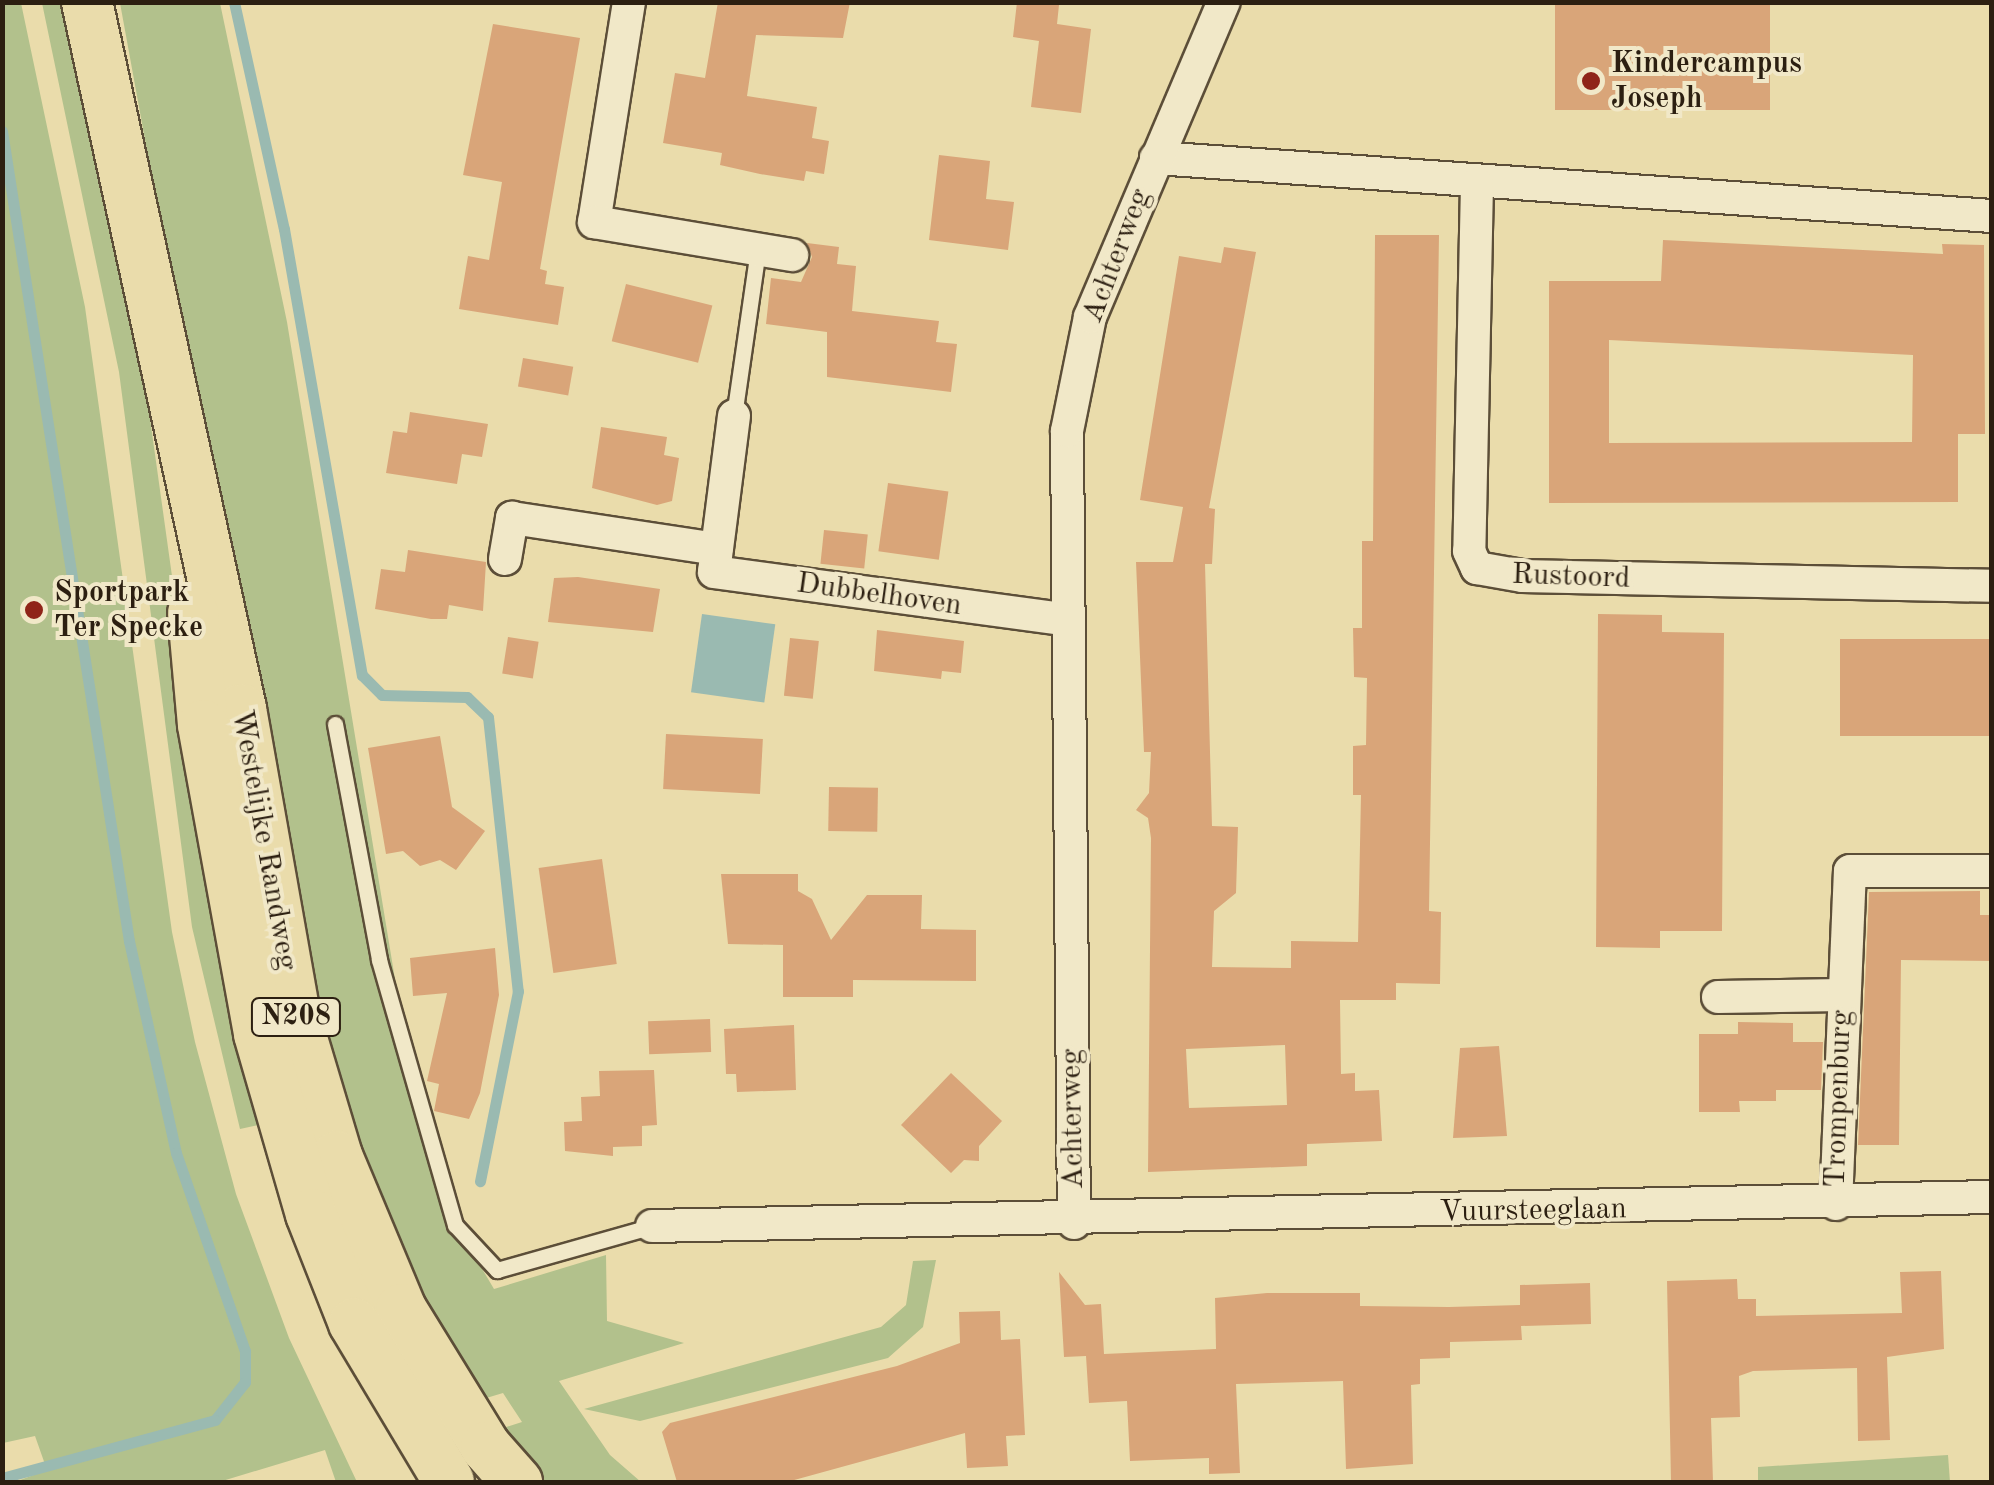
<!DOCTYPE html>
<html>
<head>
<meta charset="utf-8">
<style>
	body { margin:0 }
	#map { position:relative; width:1994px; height:1485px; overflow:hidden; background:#eadcab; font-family:"Old Standard TT",serif }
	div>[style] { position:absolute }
	.green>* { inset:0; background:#b2c18c }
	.water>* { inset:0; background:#9abab1; transform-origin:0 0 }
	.stream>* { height:11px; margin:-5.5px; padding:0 5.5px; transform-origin:5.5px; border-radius:5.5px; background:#9abab1 }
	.building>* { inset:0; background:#d9a579; transform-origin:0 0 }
	.roads { filter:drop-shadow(2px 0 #5c4e38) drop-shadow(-2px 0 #5c4e38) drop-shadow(0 2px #5c4e38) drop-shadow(0 -2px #5c4e38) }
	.lane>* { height:15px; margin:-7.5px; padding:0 7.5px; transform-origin:7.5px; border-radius:7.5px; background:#f1e8c8 }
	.street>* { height:32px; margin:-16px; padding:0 16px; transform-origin:16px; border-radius:16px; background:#f1e8c8 }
	.primary>* { height:50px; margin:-25px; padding:0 25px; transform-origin:25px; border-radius:25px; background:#eadcab }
	.dots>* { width:28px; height:28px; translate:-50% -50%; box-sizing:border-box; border:5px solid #f1e8c8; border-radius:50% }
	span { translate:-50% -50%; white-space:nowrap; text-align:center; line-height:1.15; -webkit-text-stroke:8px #f1e8c8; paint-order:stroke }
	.shield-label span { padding:2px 8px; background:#f1e8c8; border:2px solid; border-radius:8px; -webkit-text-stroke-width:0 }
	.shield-label { font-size:28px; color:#2c1f11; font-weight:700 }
	.poi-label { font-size:30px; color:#2c1f11; font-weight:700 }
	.left { translate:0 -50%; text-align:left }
	.street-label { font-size:30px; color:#2c1f11 }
	.frame { position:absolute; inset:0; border:5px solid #2c1f11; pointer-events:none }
</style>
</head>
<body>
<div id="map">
	<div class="green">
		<div style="clip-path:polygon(2px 3px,21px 3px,85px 307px,172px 932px,195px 1042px,236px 1194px,289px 1338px,357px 1482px,336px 1482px,325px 1450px,219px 1482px,15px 1482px,47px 1470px,35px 1436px,3px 1443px)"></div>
		<div style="clip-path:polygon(42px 3px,71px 3px,134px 304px,178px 619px,267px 1123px,240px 1129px,192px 927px,119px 372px)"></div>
		<div style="clip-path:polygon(120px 3px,220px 3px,287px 322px,403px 1028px,444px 1152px,449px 1213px,494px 1289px,606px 1255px,607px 1321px,684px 1343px,559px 1381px,610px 1455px,641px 1482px,532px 1482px,491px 1432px,522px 1422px,503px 1393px,473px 1402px,384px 1251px,287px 916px)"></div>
		<div style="clip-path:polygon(936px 1260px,923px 1327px,888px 1358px,640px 1421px,584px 1409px,881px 1327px,906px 1305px,913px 1261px)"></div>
		<div style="clip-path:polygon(1948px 1455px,1950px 1482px,1758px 1482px,1758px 1467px)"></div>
	</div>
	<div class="water">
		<div style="left:702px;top:614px;width:74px;height:79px;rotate:8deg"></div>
	</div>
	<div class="stream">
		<div style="left:234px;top:2px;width:232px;rotate:77.6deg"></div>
		<div style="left:284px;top:229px;width:453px;rotate:80.1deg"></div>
		<div style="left:362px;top:675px;width:28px;rotate:45deg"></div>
		<div style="left:382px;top:695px;width:85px;rotate:1.3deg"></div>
		<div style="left:467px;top:697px;width:29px;rotate:44deg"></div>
		<div style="left:488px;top:717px;width:276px;rotate:83.8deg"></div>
		<div style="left:518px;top:991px;width:194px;rotate:101.3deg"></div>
		<div style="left:2px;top:131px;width:820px;rotate:81.09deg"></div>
		<div style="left:129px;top:941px;width:217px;rotate:77.5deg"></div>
		<div style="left:176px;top:1153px;width:210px;rotate:70.8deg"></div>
		<div style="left:245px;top:1351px;width:31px;rotate:90deg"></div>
		<div style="left:245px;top:1382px;width:48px;rotate:128.3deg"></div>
		<div style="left:215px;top:1420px;width:221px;rotate:164.8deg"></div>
	</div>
	<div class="building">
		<div style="clip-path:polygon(718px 2px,850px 2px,843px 38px,756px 35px,747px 96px,817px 107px,812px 138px,829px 141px,824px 174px,806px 171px,804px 181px,760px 174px,720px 165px,722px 153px,663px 143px,675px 73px,705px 78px)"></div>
		<div style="clip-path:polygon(1017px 2px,1059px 5px,1057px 24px,1091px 29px,1081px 113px,1031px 107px,1039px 41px,1013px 37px)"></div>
		<div style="left:1555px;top:2px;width:215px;height:108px"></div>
		<div style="clip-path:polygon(493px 24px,580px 38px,540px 269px,547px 271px,545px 284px,564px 287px,558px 325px,459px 309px,468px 256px,489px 260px,502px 182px,463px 175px)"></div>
		<div style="clip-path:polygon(939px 155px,990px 161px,986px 199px,1014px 202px,1008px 250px,929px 240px)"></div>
		<div style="clip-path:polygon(evenodd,1375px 235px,1439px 235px,1429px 911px,1441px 912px,1440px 984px,1396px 983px,1396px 1000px,1340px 1000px,1341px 1074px,1355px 1073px,1355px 1091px,1379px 1090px,1382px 1141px,1307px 1144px,1307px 1166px,1148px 1172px,1151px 838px,1148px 818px,1136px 810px,1149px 793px,1151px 752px,1144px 752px,1136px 562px,1173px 562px,1183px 507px,1140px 500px,1179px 256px,1221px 263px,1224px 247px,1256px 252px,1209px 508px,1215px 509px,1212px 564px,1205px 564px,1212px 826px,1238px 827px,1236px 893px,1214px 911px,1212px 967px,1291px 968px,1291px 941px,1358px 942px,1361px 795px,1353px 795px,1353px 746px,1366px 745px,1367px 678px,1354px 677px,1353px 628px,1362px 628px,1362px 541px,1373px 541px,1375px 235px,1285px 1045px,1287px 1105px,1189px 1108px,1186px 1049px,1285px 1045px)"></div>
		<div style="clip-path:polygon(evenodd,1663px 240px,1943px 254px,1942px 244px,1984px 245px,1985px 434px,1958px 434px,1958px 502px,1549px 503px,1549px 281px,1661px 281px,1663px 240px,1609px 340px,1913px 355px,1912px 442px,1609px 443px,1609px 340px)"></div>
		<div style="clip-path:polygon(807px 243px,839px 247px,837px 264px,856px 266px,852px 311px,939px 321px,936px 342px,957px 344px,951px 392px,827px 377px,827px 332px,766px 324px,771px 278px,801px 282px,812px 257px)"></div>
		<div style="left:626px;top:284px;width:89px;height:59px;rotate:14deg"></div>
		<div style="left:523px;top:358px;width:51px;height:29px;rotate:10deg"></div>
		<div style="clip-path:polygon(410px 412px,488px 424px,482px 457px,462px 454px,457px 484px,386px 473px,393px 431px,407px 433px)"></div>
		<div style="clip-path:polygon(601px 427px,667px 437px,664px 455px,679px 458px,672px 501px,657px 505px,592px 488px)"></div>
		<div style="left:888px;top:483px;width:61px;height:69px;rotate:8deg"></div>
		<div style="left:824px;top:530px;width:44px;height:34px;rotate:6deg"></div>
		<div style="clip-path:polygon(408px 550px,486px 562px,483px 611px,449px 605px,447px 619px,431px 619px,375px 609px,381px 569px,405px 572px)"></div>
		<div style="clip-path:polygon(578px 577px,660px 589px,653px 632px,548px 622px,554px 578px)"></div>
		<div style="clip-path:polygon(1598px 614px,1662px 615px,1662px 632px,1724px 633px,1722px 931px,1660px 931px,1660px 948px,1596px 947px)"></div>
		<div style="clip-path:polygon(877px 630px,964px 641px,961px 673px,942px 671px,941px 679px,874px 671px)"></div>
		<div style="left:508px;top:637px;width:31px;height:37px;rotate:9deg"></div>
		<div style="left:790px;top:638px;width:29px;height:58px;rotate:6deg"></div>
		<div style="left:1840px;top:639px;width:152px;height:97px"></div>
		<div style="left:666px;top:734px;width:97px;height:55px;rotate:3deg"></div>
		<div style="clip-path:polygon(440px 736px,452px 807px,485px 831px,456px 870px,440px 860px,420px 866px,403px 851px,386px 854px,368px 748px)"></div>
		<div style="left:829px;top:787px;width:49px;height:44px;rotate:1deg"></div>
		<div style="left:602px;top:859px;width:106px;height:64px;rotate:82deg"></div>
		<div style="clip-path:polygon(721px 874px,798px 874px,798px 891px,812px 899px,831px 940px,867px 895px,922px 895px,921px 929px,976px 930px,976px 981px,853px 980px,853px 997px,783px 997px,783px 945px,728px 944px)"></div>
		<div style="clip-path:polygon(1980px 891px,1980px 915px,1992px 915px,1992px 961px,1901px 960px,1899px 1145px,1858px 1145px,1869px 892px)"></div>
		<div style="clip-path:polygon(495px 948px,499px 995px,480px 1093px,469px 1119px,434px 1111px,439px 1084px,427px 1081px,447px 993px,413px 996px,410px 958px)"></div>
		<div style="left:710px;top:1019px;width:33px;height:62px;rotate:88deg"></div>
		<div style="clip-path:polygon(1738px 1022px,1793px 1023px,1793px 1042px,1823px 1042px,1821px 1090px,1776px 1090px,1776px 1101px,1739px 1101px,1740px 1112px,1699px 1112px,1699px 1034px,1738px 1034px)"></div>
		<div style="clip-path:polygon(794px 1025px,796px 1090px,737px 1092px,736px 1074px,726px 1074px,724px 1029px)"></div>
		<div style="clip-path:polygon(1499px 1046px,1507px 1136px,1453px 1138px,1460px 1048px)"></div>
		<div style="clip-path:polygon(654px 1070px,657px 1125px,642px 1126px,642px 1146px,613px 1147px,613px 1156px,565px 1151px,564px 1122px,582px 1121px,581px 1097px,600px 1096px,599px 1071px)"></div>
		<div style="clip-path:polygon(951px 1073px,1002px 1121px,979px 1146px,979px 1161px,964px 1160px,951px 1173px,901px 1125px)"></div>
		<div style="clip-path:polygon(1941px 1271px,1944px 1349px,1887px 1357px,1890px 1440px,1858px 1441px,1857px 1368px,1753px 1371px,1739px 1376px,1740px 1417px,1711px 1418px,1713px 1482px,1671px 1482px,1667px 1281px,1737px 1279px,1738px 1299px,1756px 1299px,1756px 1316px,1902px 1313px,1900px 1272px)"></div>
		<div style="clip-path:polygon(1059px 1272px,1085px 1305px,1101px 1304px,1104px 1354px,1216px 1349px,1215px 1298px,1267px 1293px,1360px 1293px,1360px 1306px,1449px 1307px,1520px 1305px,1520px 1285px,1590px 1283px,1591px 1324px,1521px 1326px,1522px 1340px,1450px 1342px,1450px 1358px,1420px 1359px,1420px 1384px,1411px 1385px,1413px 1464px,1346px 1469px,1343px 1381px,1236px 1384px,1240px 1473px,1209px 1474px,1209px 1458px,1130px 1461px,1127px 1401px,1089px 1403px,1086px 1356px,1064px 1357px)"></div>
		<div style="clip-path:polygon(1000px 1311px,1001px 1340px,1020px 1339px,1025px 1435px,1006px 1436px,1008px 1466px,967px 1468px,965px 1433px,787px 1482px,677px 1482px,662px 1432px,670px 1423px,897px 1366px,960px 1343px,959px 1312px)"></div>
	</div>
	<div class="roads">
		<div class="lane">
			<div style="left:734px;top:416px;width:168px;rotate:-81.8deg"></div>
			<div style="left:335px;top:724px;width:240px;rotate:79.4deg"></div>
			<div style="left:379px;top:960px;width:276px;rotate:74deg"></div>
			<div style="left:455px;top:1225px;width:62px;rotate:47deg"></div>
			<div style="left:497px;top:1270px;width:161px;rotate:-15.8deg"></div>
		</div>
		<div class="street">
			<div style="left:629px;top:2px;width:223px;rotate:99deg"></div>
			<div style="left:594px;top:222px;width:201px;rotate:9.5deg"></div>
			<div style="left:1156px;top:158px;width:838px;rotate:3.97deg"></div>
			<div style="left:1477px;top:184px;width:367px;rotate:91.2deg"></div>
			<div style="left:1469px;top:551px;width:19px;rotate:65deg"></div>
			<div style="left:1477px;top:568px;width:46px;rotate:10.1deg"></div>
			<div style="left:1522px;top:576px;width:470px;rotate:1.2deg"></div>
			<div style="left:734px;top:416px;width:157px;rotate:97.3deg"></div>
			<div style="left:714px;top:572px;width:357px;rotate:7.7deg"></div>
			<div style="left:505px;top:559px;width:42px;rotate:-80.3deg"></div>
			<div style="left:512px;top:518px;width:207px;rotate:8.6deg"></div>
			<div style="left:1718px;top:997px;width:124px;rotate:-0.9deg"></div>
			<div style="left:1836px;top:1204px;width:333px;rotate:-87.6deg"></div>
			<div style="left:1850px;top:871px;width:142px"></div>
			<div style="left:1074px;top:1223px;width:792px;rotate:-90.51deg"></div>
			<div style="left:1067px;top:431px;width:116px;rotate:-78.6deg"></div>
			<div style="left:1090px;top:317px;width:342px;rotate:-67deg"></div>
			<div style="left:652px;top:1226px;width:1340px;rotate:-1.24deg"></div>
		</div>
		<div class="primary">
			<div style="left:87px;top:2px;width:724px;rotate:77.71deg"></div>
			<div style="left:241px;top:709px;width:311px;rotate:80deg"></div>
			<div style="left:295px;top:1015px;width:147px;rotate:73.4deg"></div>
			<div style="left:337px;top:1156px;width:166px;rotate:67.3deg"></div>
			<div style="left:401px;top:1309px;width:162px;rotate:58.4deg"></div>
			<div style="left:486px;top:1447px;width:47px;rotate:48.5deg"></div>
			<div style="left:193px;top:613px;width:112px;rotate:84.9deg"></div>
			<div style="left:203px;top:725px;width:314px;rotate:79.7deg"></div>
			<div style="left:259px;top:1034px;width:187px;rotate:73.9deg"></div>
			<div style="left:311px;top:1214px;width:117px;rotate:68.5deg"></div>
			<div style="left:354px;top:1323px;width:185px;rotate:59.1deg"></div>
		</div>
	</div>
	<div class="dots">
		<div style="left:1591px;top:81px;background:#8f2418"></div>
		<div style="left:34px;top:610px;background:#8f2418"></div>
	</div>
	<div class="shield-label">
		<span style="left:296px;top:1017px">N208</span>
	</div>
	<div class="poi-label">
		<span class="left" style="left:1611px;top:81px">Kindercampus<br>Joseph</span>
		<span class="left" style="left:54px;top:610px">Sportpark<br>Ter Specke</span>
	</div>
	<div class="street-label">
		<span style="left:1117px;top:256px;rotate:-69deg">Achterweg</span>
		<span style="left:1571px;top:577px;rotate:2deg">Rustoord</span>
		<span style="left:879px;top:595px;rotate:8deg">Dubbelhoven</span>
		<span style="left:264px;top:840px;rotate:80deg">Westelijke Randweg</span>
		<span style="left:1839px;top:1099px;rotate:-88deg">Trompenburg</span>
		<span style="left:1073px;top:1119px;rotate:-91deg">Achterweg</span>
		<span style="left:1533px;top:1211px;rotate:-1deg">Vuursteeglaan</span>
	</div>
	<div class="frame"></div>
</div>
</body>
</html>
